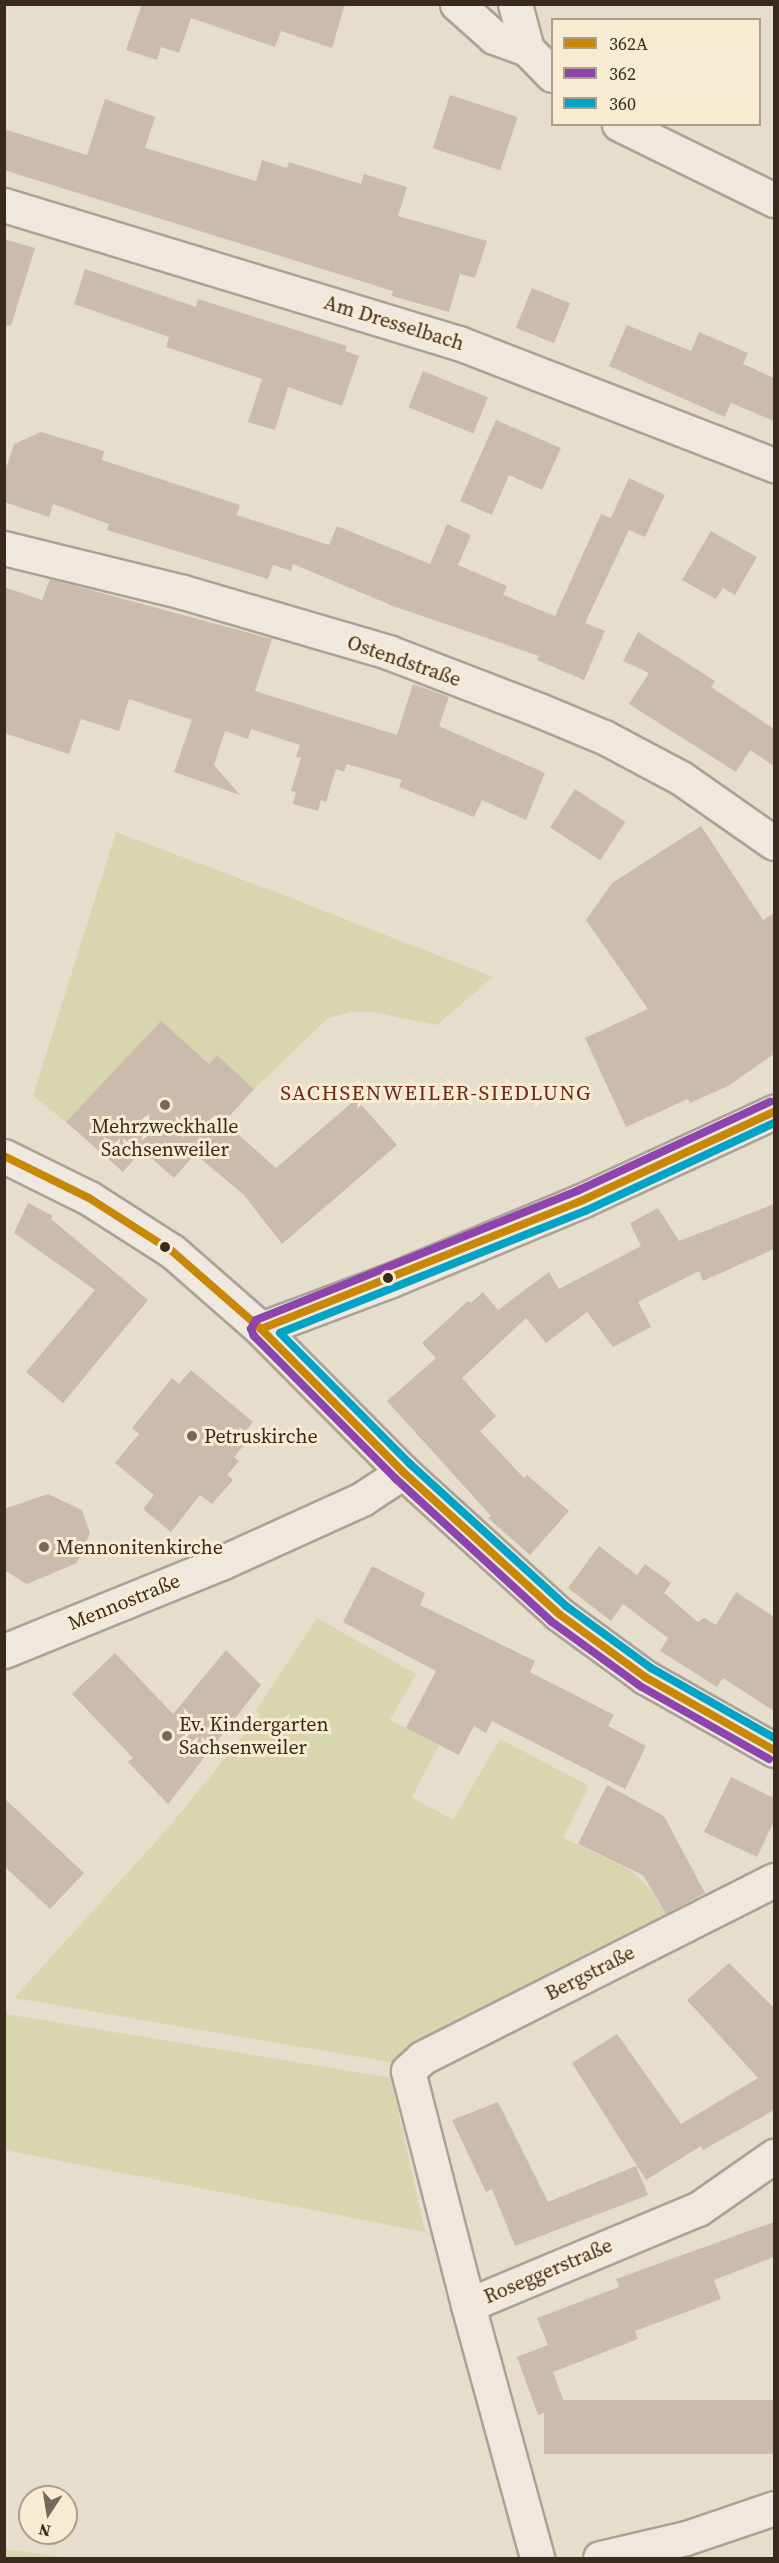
<!DOCTYPE html>
<html>
<head>
<meta charset="utf-8">
<style>
	body { margin:0 }
	#map { position:relative; width:779px; height:2563px; overflow:hidden; background:#e6decc; font-family:"Source Serif 4",serif }
	div>[style] { position:absolute }
	.green>* { inset:0; background:#d7d6ae }
	.building>* { inset:0; background:#cabbad; transform-origin:0 0 }
	.roads { filter:drop-shadow(2px 0 #aba296) drop-shadow(-2px 0 #aba296) drop-shadow(0 2px #aba296) drop-shadow(0 -2px #aba296) }
	.minor>* { height:33px; margin:-16.5px; padding:0 16.5px; transform-origin:16.5px; border-radius:16.5px; background:#eee8df }
	.bus-1>* { height:8px; margin:-4px; padding:0 4px; transform-origin:4px; border-radius:4px; background:#c88707 }
	.bus-2>* { height:8px; margin:-4px; padding:0 4px; transform-origin:4px; border-radius:4px; background:#8e44ad }
	.bus-3>* { height:8px; margin:-4px; padding:0 4px; transform-origin:4px; border-radius:4px; background:#03a3c5 }
	.dots>* { width:16px; height:16px; translate:-50% -50%; box-sizing:border-box; border:3px solid #f7ebd2; border-radius:50% }
	span { translate:-50% -50%; white-space:nowrap; text-align:center; line-height:1.15; -webkit-text-stroke:6px #f7ebd2; paint-order:stroke }
	.street-label { font-size:20px; color:#3a2a1d }
	.poi-label { font-size:20px; color:#3a2a1d }
	.left { translate:0 -50%; text-align:left }
	.neighbourhood-label { font-size:21px; color:#69271a; letter-spacing:1.5px }
	.frame { position:absolute; inset:0; border:6px solid #3a2a1d; pointer-events:none }
	.legend { position:absolute; left:551px; top:18px; width:210px; height:108px; box-sizing:border-box; background:#f7ebd2; border:2px solid #ab9e8a; margin:0; padding:8px 10px; list-style:none; font-size:18px; color:#3a2a1d }
	.legend li { display:flex; align-items:center; gap:12px; height:30px }
	.legend b { width:30px; border:2px solid #ab9e8a }
	.north { position:absolute; left:18px; top:2485px; width:60px; height:60px; box-sizing:border-box; background:#f7ebd2; border:2px solid #ab9e8a; border-radius:50%; rotate:192deg; font-size:16px; font-weight:700; line-height:24px; text-align:center; color:#3a2a1d }
	.north::after { content:''; display:block; margin:auto; width:21px; height:27px; background:#76695a; clip-path:polygon(50% 0,100% 100%,50% 72%,0 100%) }
</style>
</head>
<body>
<div id="map">
	<div class="green">
		<div style="clip-path:polygon(116px 832px,286px 896px,493px 977px,437px 1025px,373px 1012px,351px 1012px,328px 1018px,254px 1089px,217px 1055px,209px 1064px,161px 1022px,66px 1122px,33px 1096px)"></div>
		<div style="clip-path:polygon(317px 1618px,416px 1674px,390px 1720px,439px 1745px,412px 1797px,453px 1820px,500px 1739px,589px 1786px,563px 1838px,629px 1869px,651px 1890px,666px 1915px,401px 2056px,400px 2064px,14px 1998px,169px 1827px,261px 1714px,256px 1711px)"></div>
		<div style="clip-path:polygon(5px 2014px,391px 2078px,425px 2232px,5px 2150px)"></div>
		<div style="clip-path:polygon(4px 2549px,5px 2549px,69px 2558px,5px 2558px)"></div>
	</div>
	<div class="building">
		<div style="clip-path:polygon(142px 4px,345px 4px,332px 48px,281px 31px,275px 47px,191px 18px,179px 53px,161px 47px,157px 60px,126px 50px)"></div>
		<div style="left:450px;top:95px;width:71px;height:56px;rotate:18deg"></div>
		<div style="clip-path:polygon(105px 99px,155px 117px,145px 148px,256px 181px,262px 160px,287px 168px,289px 162px,361px 184px,364px 174px,407px 187px,398px 216px,487px 241px,475px 278px,460px 274px,449px 312px,392px 296px,393px 291px,4px 170px,4px 129px,87px 155px)"></div>
		<div style="clip-path:polygon(4px 239px,35px 248px,11px 326px,4px 325px)"></div>
		<div style="clip-path:polygon(85px 269px,196px 307px,198px 299px,347px 346px,345px 351px,359px 356px,342px 406px,288px 387px,275px 430px,248px 422px,262px 379px,166px 347px,169px 337px,74px 304px)"></div>
		<div style="left:532px;top:288px;width:41px;height:43px;rotate:22deg"></div>
		<div style="clip-path:polygon(627px 325px,691px 351px,699px 332px,748px 353px,743px 364px,774px 378px,774px 421px,731px 403px,725px 417px,609px 366px)"></div>
		<div style="left:423px;top:371px;width:70px;height:39px;rotate:22deg"></div>
		<div style="clip-path:polygon(496px 420px,561px 448px,542px 490px,509px 475px,492px 515px,460px 501px)"></div>
		<div style="clip-path:polygon(41px 432px,104px 451px,102px 460px,240px 505px,237px 515px,329px 545px,337px 526px,430px 564px,447px 524px,471px 535px,458px 565px,507px 586px,503px 595px,555px 616px,601px 514px,611px 518px,629px 478px,665px 495px,645px 537px,629px 530px,585px 623px,605px 631px,584px 680px,537px 660px,539px 656px,393px 606px,293px 564px,291px 571px,273px 565px,268px 579px,107px 530px,109px 524px,53px 504px,49px 517px,4px 502px,4px 475px,14px 444px)"></div>
		<div style="clip-path:polygon(711px 531px,757px 557px,735px 595px,723px 588px,716px 599px,682px 580px)"></div>
		<div style="clip-path:polygon(50px 579px,272px 639px,255px 691px,397px 735px,413px 684px,449px 697px,439px 726px,545px 773px,526px 820px,482px 800px,474px 817px,399px 787px,402px 780px,347px 764px,344px 772px,336px 769px,326px 802px,321px 800px,318px 811px,293px 804px,296px 792px,291px 791px,301px 758px,296px 757px,300px 745px,251px 729px,248px 739px,225px 731px,214px 765px,240px 795px,174px 772px,192px 720px,129px 699px,119px 731px,81px 719px,69px 754px,4px 733px,4px 587px,42px 600px)"></div>
		<div style="clip-path:polygon(638px 632px,715px 681px,711px 687px,774px 729px,774px 766px,750px 750px,736px 772px,629px 704px,649px 673px,623px 661px)"></div>
		<div style="left:575px;top:789px;width:60px;height:46px;rotate:33deg"></div>
		<div style="clip-path:polygon(701px 826px,763px 920px,774px 913px,774px 1054px,728px 1086px,690px 1103px,688px 1099px,626px 1127px,585px 1038px,648px 1009px,586px 920px,612px 883px)"></div>
		<div style="clip-path:polygon(161px 1021px,209px 1064px,217px 1055px,254px 1089px,224px 1122px,276px 1168px,356px 1099px,397px 1145px,282px 1244px,244px 1195px,195px 1154px,174px 1178px,142px 1150px,123px 1172px,66px 1122px)"></div>
		<div style="clip-path:polygon(28px 1203px,53px 1216px,51px 1219px,148px 1300px,63px 1403px,26px 1372px,95px 1290px,14px 1233px)"></div>
		<div style="clip-path:polygon(774px 1204px,774px 1249px,703px 1281px,699px 1271px,638px 1302px,651px 1327px,613px 1347px,587px 1312px,546px 1343px,526px 1318px,462px 1378px,496px 1416px,480px 1431px,524px 1478px,527px 1475px,569px 1511px,530px 1555px,488px 1518px,491px 1516px,387px 1401px,436px 1358px,422px 1343px,468px 1301px,471px 1303px,483px 1292px,498px 1310px,549px 1272px,559px 1289px,641px 1246px,630px 1223px,658px 1208px,679px 1241px)"></div>
		<div style="clip-path:polygon(191px 1370px,253px 1422px,243px 1434px,249px 1439px,234px 1457px,239px 1461px,227px 1475px,233px 1480px,212px 1504px,200px 1495px,171px 1532px,143px 1509px,154px 1495px,115px 1463px,139px 1434px,132px 1428px,172px 1378px,179px 1384px)"></div>
		<div style="clip-path:polygon(48px 1494px,82px 1510px,90px 1533px,77px 1563px,27px 1584px,4px 1570px,4px 1509px)"></div>
		<div style="clip-path:polygon(599px 1546px,637px 1575px,645px 1564px,671px 1583px,664px 1593px,698px 1622px,704px 1618px,716px 1625px,736px 1592px,774px 1617px,774px 1711px,723px 1678px,717px 1687px,660px 1651px,668px 1638px,623px 1604px,611px 1621px,568px 1588px)"></div>
		<div style="clip-path:polygon(372px 1566px,425px 1593px,420px 1605px,535px 1661px,530px 1672px,614px 1715px,608px 1726px,646px 1746px,625px 1789px,492px 1721px,486px 1733px,474px 1726px,459px 1755px,406px 1728px,436px 1671px,343px 1622px)"></div>
		<div style="clip-path:polygon(226px 1650px,261px 1685px,168px 1804px,128px 1762px,133px 1758px,72px 1694px,115px 1653px,173px 1714px)"></div>
		<div style="clip-path:polygon(731px 1777px,774px 1798px,774px 1821px,757px 1857px,704px 1832px)"></div>
		<div style="clip-path:polygon(607px 1785px,664px 1816px,705px 1893px,666px 1914px,643px 1875px,578px 1844px)"></div>
		<div style="clip-path:polygon(4px 1798px,84px 1873px,50px 1909px,4px 1866px)"></div>
		<div style="clip-path:polygon(729px 1963px,774px 2008px,774px 2110px,703px 2150px,701px 2146px,646px 2180px,572px 2063px,617px 2034px,681px 2124px,758px 2078px,687px 2000px)"></div>
		<div style="clip-path:polygon(498px 2102px,548px 2202px,636px 2166px,648px 2195px,515px 2246px,492px 2189px,486px 2192px,452px 2120px)"></div>
		<div style="clip-path:polygon(774px 2222px,774px 2257px,714px 2280px,721px 2299px,635px 2331px,638px 2339px,553px 2372px,565px 2405px,538px 2415px,517px 2357px,548px 2345px,537px 2318px,619px 2287px,616px 2279px)"></div>
		<div style="left:774px;top:2400px;width:54px;height:230px;rotate:90deg"></div>
	</div>
	<div class="roads">
		<div class="minor">
			<div style="left:457px;top:4px;width:50px;rotate:41.7deg"></div>
			<div style="left:494px;top:37px;width:35px;rotate:20deg"></div>
			<div style="left:515px;top:4px;width:47px;rotate:75.1deg"></div>
			<div style="left:527px;top:49px;width:36px;rotate:46deg"></div>
			<div style="left:619px;top:124px;width:173px;rotate:26.1deg"></div>
			<div style="left:4px;top:205px;width:475px;rotate:16.9deg"></div>
			<div style="left:459px;top:343px;width:338px;rotate:21.2deg"></div>
			<div style="left:4px;top:548px;width:184px;rotate:13.8deg"></div>
			<div style="left:183px;top:592px;width:214px;rotate:16.3deg"></div>
			<div style="left:388px;top:652px;width:162px;rotate:21deg"></div>
			<div style="left:539px;top:710px;width:70px;rotate:22.6deg"></div>
			<div style="left:604px;top:737px;width:87px;rotate:28deg"></div>
			<div style="left:681px;top:778px;width:113px;rotate:35deg"></div>
			<div style="left:4px;top:1156px;width:95px;rotate:26.3deg"></div>
			<div style="left:89px;top:1198px;width:98px;rotate:32.6deg"></div>
			<div style="left:172px;top:1251px;width:118px;rotate:41.2deg"></div>
			<div style="left:261px;top:1329px;width:202px;rotate:45.2deg"></div>
			<div style="left:403px;top:1472px;width:211px;rotate:42.3deg"></div>
			<div style="left:559px;top:1614px;width:107px;rotate:36.2deg"></div>
			<div style="left:645px;top:1677px;width:148px;rotate:29.5deg"></div>
			<div style="left:261px;top:1329px;width:137px;rotate:-20.6deg"></div>
			<div style="left:389px;top:1281px;width:208px;rotate:-22.6deg"></div>
			<div style="left:581px;top:1201px;width:213px;rotate:-24.8deg"></div>
			<div style="left:4px;top:1651px;width:234px;rotate:-22.1deg"></div>
			<div style="left:221px;top:1563px;width:155px;rotate:-24.4deg"></div>
			<div style="left:362px;top:1499px;width:49px;rotate:-33.4deg"></div>
			<div style="left:774px;top:1880px;width:394px;rotate:153.2deg"></div>
			<div style="left:422px;top:2058px;width:19px;rotate:137deg"></div>
			<div style="left:408px;top:2071px;width:242px;rotate:75.6deg"></div>
			<div style="left:468px;top:2305px;width:249px;rotate:-22.7deg"></div>
			<div style="left:698px;top:2209px;width:93px;rotate:-34.9deg"></div>
			<div style="left:468px;top:2305px;width:262px;rotate:74.7deg"></div>
			<div style="left:600px;top:2558px;width:88px;rotate:-13.1deg"></div>
			<div style="left:686px;top:2538px;width:93px;rotate:-18.8deg"></div>
		</div>
	</div>
	<div class="bus-1">
		<div style="left:4px;top:1156px;width:95px;rotate:26.3deg"></div>
		<div style="left:89px;top:1198px;width:98px;rotate:32.6deg"></div>
		<div style="left:172px;top:1251px;width:118px;rotate:41.2deg"></div>
		<div style="left:261px;top:1329px;width:202px;rotate:45.2deg"></div>
		<div style="left:403px;top:1472px;width:211px;rotate:42.3deg"></div>
		<div style="left:559px;top:1614px;width:107px;rotate:36.2deg"></div>
		<div style="left:645px;top:1677px;width:148px;rotate:29.5deg"></div>
		<div style="left:261px;top:1329px;width:345px;rotate:-21.8deg"></div>
		<div style="left:581px;top:1201px;width:213px;rotate:-24.8deg"></div>
	</div>
	<div class="bus-2">
		<div style="left:769px;top:1759px;width:148px;rotate:-150.5deg"></div>
		<div style="left:640px;top:1686px;width:109px;rotate:-144deg"></div>
		<div style="left:552px;top:1622px;width:212px;rotate:-137.5deg"></div>
		<div style="left:396px;top:1479px;width:202px;rotate:-134.8deg"></div>
		<div style="left:254px;top:1336px;width:8px;rotate:-113deg"></div>
		<div style="left:251px;top:1329px;width:10px;rotate:-61deg"></div>
		<div style="left:256px;top:1320px;width:346px;rotate:-21.9deg"></div>
		<div style="left:577px;top:1191px;width:213px;rotate:-24.8deg"></div>
	</div>
	<div class="bus-3">
		<div style="left:774px;top:1123px;width:208px;rotate:155deg"></div>
		<div style="left:585px;top:1211px;width:328px;rotate:158.2deg"></div>
		<div style="left:280px;top:1333px;width:185px;rotate:45.2deg"></div>
		<div style="left:410px;top:1464px;width:211px;rotate:42.3deg"></div>
		<div style="left:566px;top:1606px;width:105px;rotate:36.1deg"></div>
		<div style="left:651px;top:1668px;width:142px;rotate:29.6deg"></div>
	</div>
	<div class="dots">
		<div style="left:165px;top:1105px;background:#76695a"></div>
		<div style="left:165px;top:1247px;background:#3a2a1d"></div>
		<div style="left:388px;top:1278px;background:#3a2a1d"></div>
		<div style="left:192px;top:1436px;background:#76695a"></div>
		<div style="left:44px;top:1547px;background:#76695a"></div>
		<div style="left:167px;top:1736px;background:#76695a"></div>
	</div>
	<div class="street-label">
		<span style="left:394px;top:323px;rotate:17deg">Am Dresselbach</span>
		<span style="left:404px;top:661px;rotate:19deg">Ostendstraße</span>
		<span style="left:124px;top:1602px;rotate:-22deg">Mennostraße</span>
		<span style="left:590px;top:1973px;rotate:-27deg">Bergstraße</span>
		<span style="left:548px;top:2271px;rotate:-23deg">Roseggerstraße</span>
	</div>
	<div class="poi-label">
		<span style="left:165px;top:1138px">Mehrzweckhalle<br>Sachsenweiler</span>
		<span class="left" style="left:204px;top:1436px">Petruskirche</span>
		<span class="left" style="left:56px;top:1547px">Mennonitenkirche</span>
		<span class="left" style="left:179px;top:1736px">Ev. Kindergarten<br>Sachsenweiler</span>
	</div>
	<div class="neighbourhood-label">
		<span style="left:436px;top:1093px">SACHSENWEILER-SIEDLUNG</span>
	</div>
	<div class="frame"></div>
	<ul class="legend">
	<li><b style="height:8px;background:#c88707"></b>362A</li>
	<li><b style="height:8px;background:#8e44ad"></b>362</li>
	<li><b style="height:8px;background:#03a3c5"></b>360</li>
	</ul>
	<div class="north">N</div>
</div>
</body>
</html>
